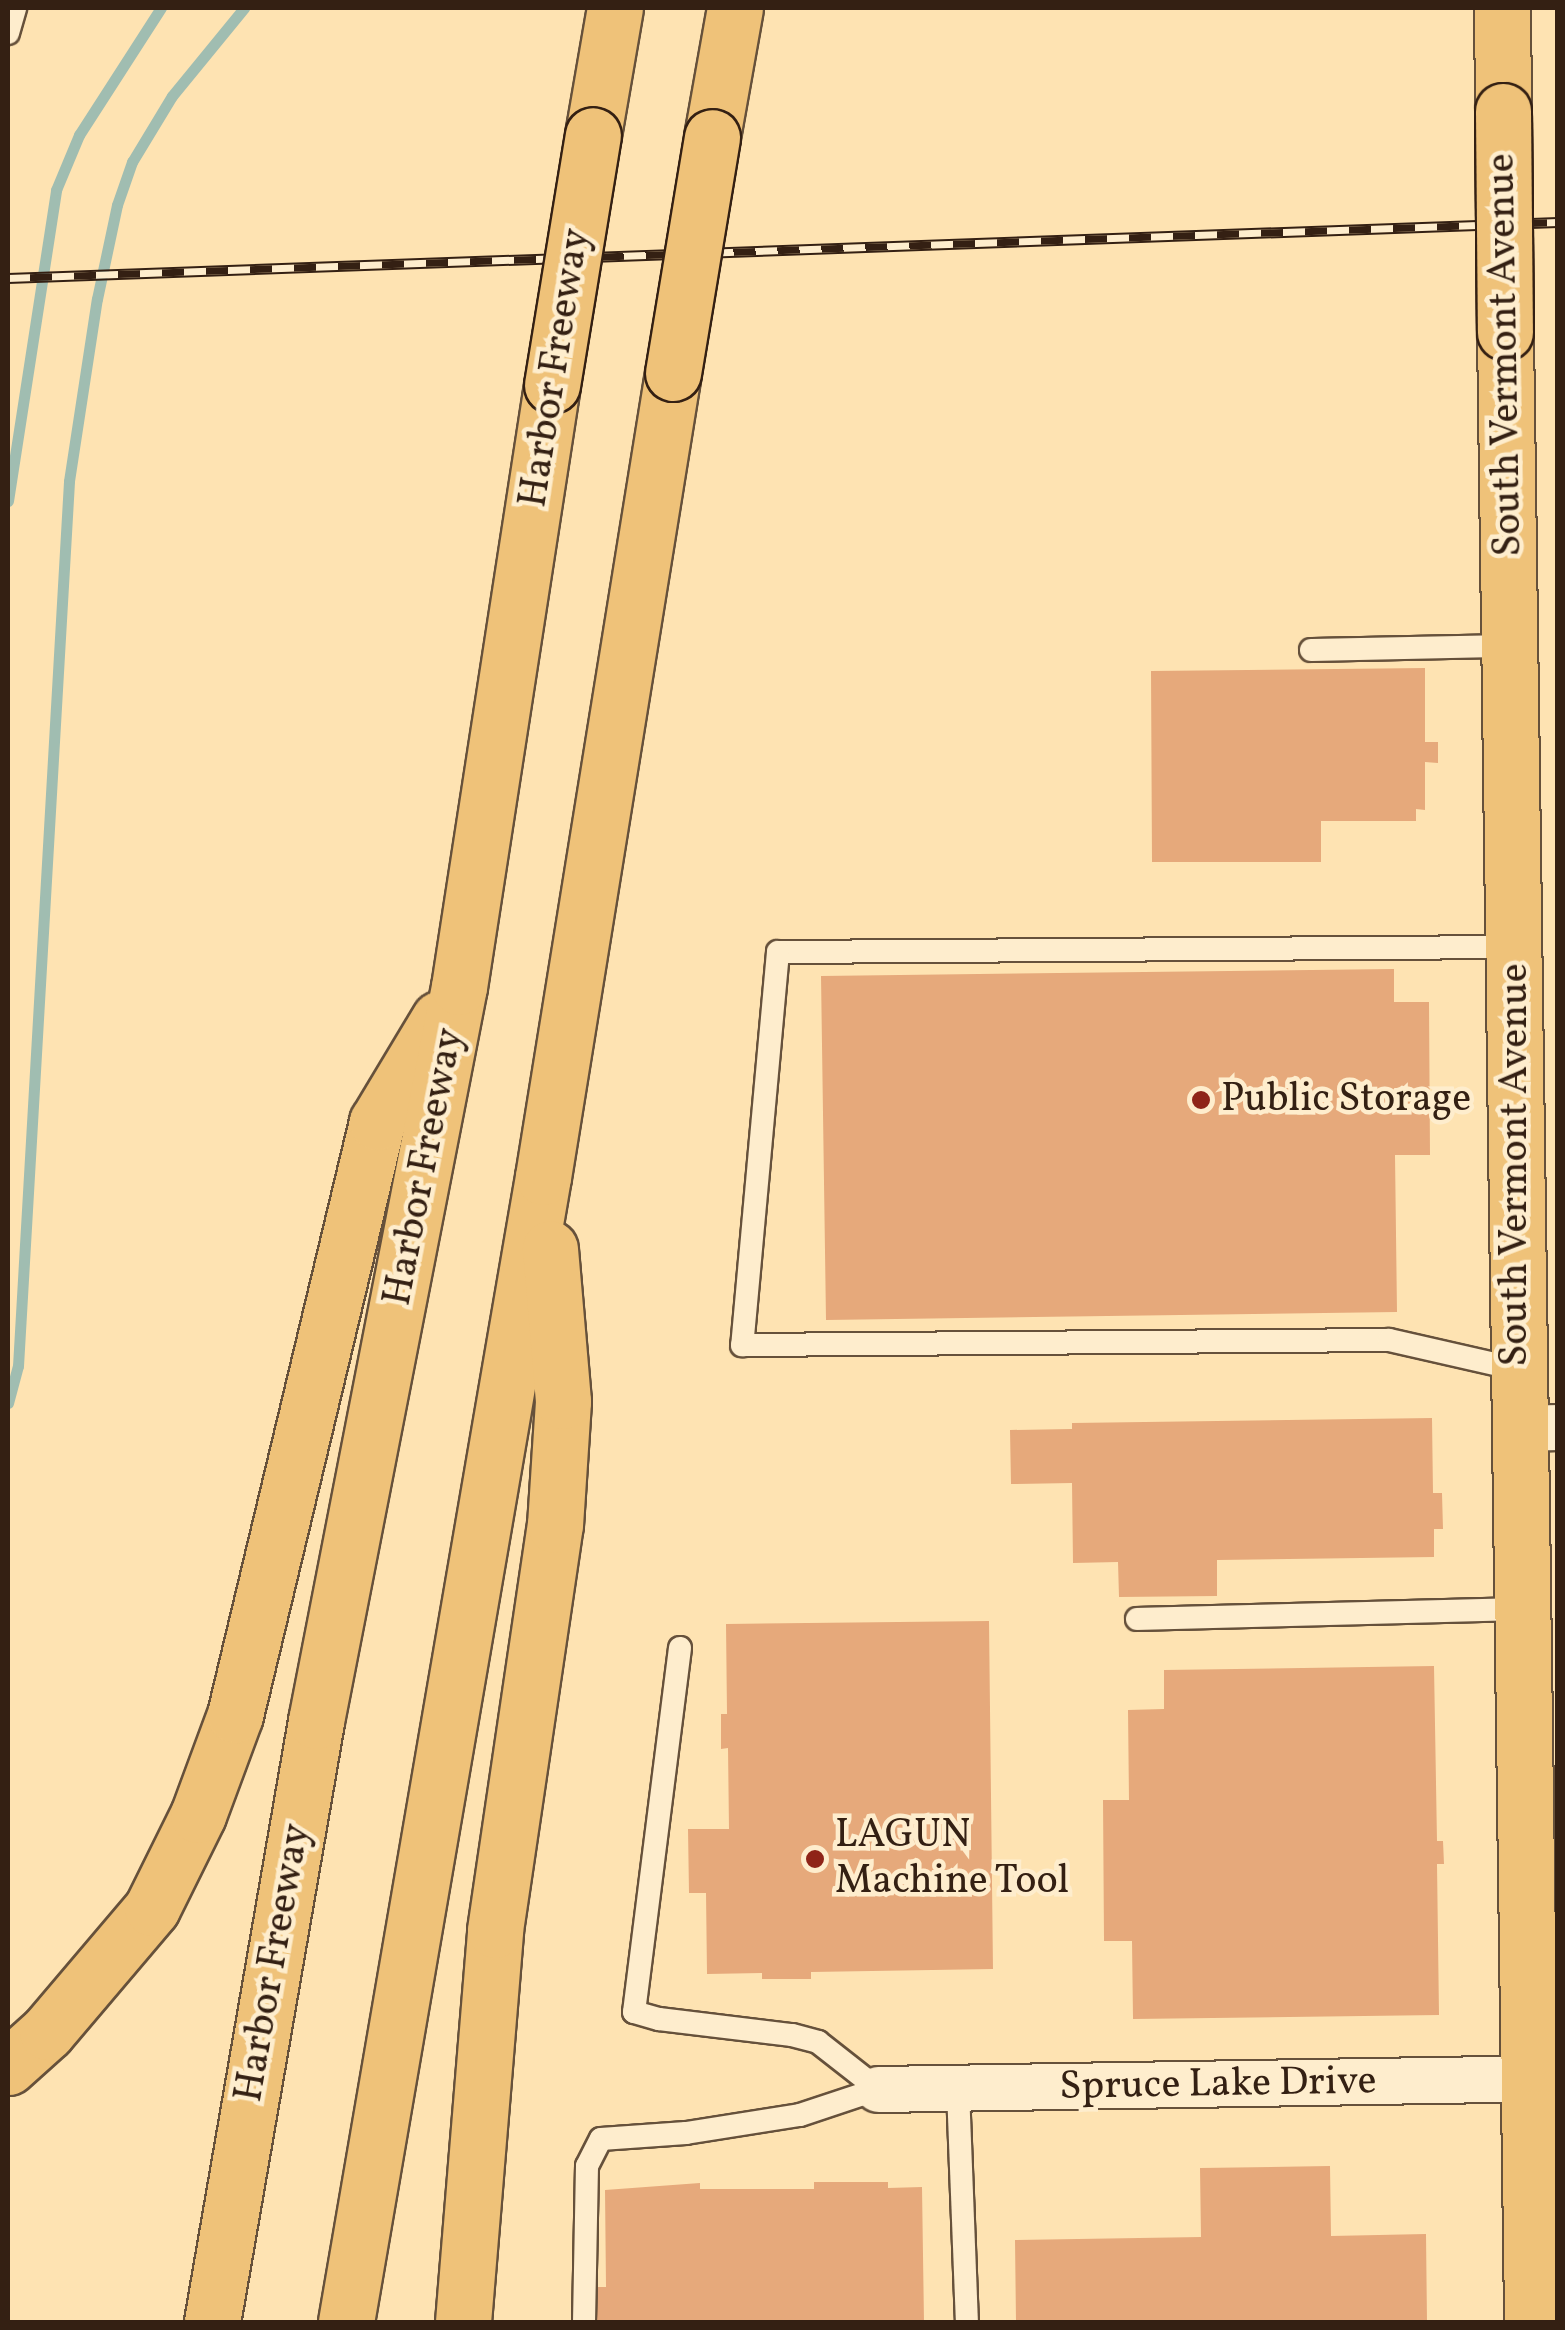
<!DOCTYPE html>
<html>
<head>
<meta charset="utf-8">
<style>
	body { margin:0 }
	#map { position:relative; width:1565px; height:2330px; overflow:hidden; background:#fee3b2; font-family:Vollkorn,serif }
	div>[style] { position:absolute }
	.stream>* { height:11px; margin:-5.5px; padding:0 5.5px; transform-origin:5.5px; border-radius:5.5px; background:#a0bdb1 }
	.building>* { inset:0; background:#e6a97b }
	.roads { filter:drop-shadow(2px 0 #66513b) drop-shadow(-2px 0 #66513b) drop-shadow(0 2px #66513b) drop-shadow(0 -2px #66513b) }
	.service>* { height:22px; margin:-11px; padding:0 11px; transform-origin:11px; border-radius:11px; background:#feedcd }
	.minor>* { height:45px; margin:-22.5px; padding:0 22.5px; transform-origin:22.5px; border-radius:22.5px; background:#feedcd }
	.primary>* { height:55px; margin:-27.5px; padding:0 27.5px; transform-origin:27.5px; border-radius:27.5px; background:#efc279 }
	.motorway>* { height:55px; margin:-27.5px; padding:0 27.5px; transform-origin:27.5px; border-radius:27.5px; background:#efc279 }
	.rail>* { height:11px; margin-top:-5.5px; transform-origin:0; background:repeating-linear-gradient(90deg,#feedcd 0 22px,#342013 0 44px); box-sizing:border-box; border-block:2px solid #342013 }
	.bridges { filter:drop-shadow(2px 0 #342013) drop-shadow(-2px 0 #342013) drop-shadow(0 2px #342013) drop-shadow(0 -2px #342013) }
	.primary-bridge>* { height:55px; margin:-27.5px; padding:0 27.5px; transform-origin:27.5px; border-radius:27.5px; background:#efc279 }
	.motorway-bridge>* { height:55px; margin:-27.5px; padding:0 27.5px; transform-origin:27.5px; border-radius:27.5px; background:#efc279 }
	.dots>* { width:28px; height:28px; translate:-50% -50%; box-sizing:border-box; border:5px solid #feedcd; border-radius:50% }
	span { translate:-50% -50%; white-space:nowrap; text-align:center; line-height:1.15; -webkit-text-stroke:9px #feedcd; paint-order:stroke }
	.street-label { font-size:40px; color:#342013 }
	.poi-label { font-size:40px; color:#342013 }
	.left { translate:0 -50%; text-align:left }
	.frame { position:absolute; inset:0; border:10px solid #342013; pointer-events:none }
</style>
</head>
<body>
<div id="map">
	<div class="stream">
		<div style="left:8px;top:501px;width:315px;rotate:-81.2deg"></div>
		<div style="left:56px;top:190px;width:60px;rotate:-67.3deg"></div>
		<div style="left:79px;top:135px;width:151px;rotate:-57.2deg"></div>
		<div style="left:8px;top:1403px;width:38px;rotate:-75deg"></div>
		<div style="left:18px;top:1366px;width:886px;rotate:-86.7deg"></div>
		<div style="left:69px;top:481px;width:184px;rotate:-81.3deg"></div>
		<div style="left:97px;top:299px;width:96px;rotate:-78deg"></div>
		<div style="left:117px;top:205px;width:46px;rotate:-70.8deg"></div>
		<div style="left:132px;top:162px;width:77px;rotate:-58.8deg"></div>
		<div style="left:172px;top:96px;width:114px;rotate:-50.7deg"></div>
	</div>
	<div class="building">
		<div style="clip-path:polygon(1425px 668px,1425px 742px,1438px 742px,1438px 763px,1425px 762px,1425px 810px,1416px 809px,1416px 821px,1321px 821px,1321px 862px,1152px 862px,1151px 671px)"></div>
		<div style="clip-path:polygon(1394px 969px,1394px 1002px,1429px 1002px,1430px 1155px,1395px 1155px,1397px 1312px,826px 1320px,821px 976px)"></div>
		<div style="clip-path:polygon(1432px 1418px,1433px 1493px,1442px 1493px,1443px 1529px,1434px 1529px,1434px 1557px,1217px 1560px,1217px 1596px,1119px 1597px,1118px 1562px,1073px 1563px,1072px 1483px,1011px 1484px,1010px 1430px,1072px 1429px,1072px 1423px)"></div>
		<div style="clip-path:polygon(989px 1621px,993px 1969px,811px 1972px,811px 1979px,762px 1979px,762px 1973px,707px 1974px,706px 1893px,689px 1893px,688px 1829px,729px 1829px,728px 1748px,721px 1749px,721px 1714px,727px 1714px,726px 1624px)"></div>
		<div style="clip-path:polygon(1434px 1666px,1437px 1841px,1443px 1841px,1444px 1864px,1437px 1864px,1439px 2015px,1133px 2019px,1132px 1941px,1104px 1941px,1103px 1800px,1129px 1800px,1128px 1710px,1164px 1709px,1164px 1670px)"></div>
		<div style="clip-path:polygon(1330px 2166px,1331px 2236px,1426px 2234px,1427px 2322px,1016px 2322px,1015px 2240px,1201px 2237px,1200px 2168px)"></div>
		<div style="clip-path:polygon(814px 2182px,888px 2182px,888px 2188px,922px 2187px,924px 2322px,595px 2322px,594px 2287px,606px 2287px,605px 2190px,700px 2183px,700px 2189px,814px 2189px)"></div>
	</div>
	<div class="roads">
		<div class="service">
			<div style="left:8px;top:33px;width:26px;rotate:-74deg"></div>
			<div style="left:1311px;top:650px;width:198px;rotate:-1.2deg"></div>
			<div style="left:1514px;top:947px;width:736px;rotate:179.61deg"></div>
			<div style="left:778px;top:952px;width:395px;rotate:95.2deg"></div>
			<div style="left:742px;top:1345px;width:647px;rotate:-0.44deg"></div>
			<div style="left:1389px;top:1340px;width:131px;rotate:12.8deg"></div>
			<div style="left:1137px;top:1619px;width:383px;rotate:-1.5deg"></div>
			<div style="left:680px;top:1648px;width:367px;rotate:97.2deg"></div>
			<div style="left:634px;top:2012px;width:26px;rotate:16deg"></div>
			<div style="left:659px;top:2019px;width:134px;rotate:6.9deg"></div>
			<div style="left:792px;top:2035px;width:27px;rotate:15deg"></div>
			<div style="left:818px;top:2042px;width:76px;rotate:38.1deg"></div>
			<div style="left:958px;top:2090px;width:232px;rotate:87.8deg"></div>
			<div style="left:584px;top:2322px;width:156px;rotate:-88.9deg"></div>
			<div style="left:587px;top:2166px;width:30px;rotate:-63deg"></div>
			<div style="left:601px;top:2139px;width:85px;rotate:-4deg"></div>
			<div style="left:686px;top:2133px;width:115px;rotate:-9deg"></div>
			<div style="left:800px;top:2115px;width:82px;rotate:-18.4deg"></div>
		</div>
		<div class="minor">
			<div style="left:1517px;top:1428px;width:41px;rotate:-1.4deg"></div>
			<div style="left:878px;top:2089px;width:680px;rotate:-0.93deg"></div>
		</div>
		<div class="primary">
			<div style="left:1502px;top:8px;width:103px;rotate:89.4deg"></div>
			<div style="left:1505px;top:332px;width:1990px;rotate:89.22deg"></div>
		</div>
		<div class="motorway">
			<div style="left:593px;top:135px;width:129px;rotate:-80.2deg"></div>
			<div style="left:712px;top:137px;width:131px;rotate:-79.9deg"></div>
			<div style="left:8px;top:2067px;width:52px;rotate:-41.9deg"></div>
			<div style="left:47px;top:2032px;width:162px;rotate:-49.7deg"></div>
			<div style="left:152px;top:1908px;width:104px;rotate:-63.7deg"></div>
			<div style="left:198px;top:1815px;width:107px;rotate:-69.7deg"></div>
			<div style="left:235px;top:1715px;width:610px;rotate:-76.53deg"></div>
			<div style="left:377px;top:1122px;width:120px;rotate:-59deg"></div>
			<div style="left:212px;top:2322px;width:610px;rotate:-80.18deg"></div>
			<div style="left:316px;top:1721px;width:748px;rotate:-78.98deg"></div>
			<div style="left:459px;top:987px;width:609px;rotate:-81.22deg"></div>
			<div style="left:346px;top:2322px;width:1162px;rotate:-80.24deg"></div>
			<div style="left:543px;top:1177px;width:814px;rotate:-80.82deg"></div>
			<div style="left:463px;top:2322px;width:393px;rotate:-85.3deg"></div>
			<div style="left:495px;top:1930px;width:409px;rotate:-81.6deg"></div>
			<div style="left:555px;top:1525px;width:124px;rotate:-86.3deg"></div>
			<div style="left:563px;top:1401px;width:153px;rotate:-94.9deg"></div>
		</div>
	</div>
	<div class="rail">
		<div style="left:8px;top:278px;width:1551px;rotate:-2.07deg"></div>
	</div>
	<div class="bridges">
		<div class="primary-bridge">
			<div style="left:1503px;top:111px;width:221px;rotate:89.5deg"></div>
		</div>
		<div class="motorway-bridge">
			<div style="left:673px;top:373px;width:239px;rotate:-80.6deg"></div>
			<div style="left:552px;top:385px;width:253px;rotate:-80.7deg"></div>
		</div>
	</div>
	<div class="dots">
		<div style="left:1201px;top:1100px;background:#8f2418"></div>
		<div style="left:815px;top:1859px;background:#8f2418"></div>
	</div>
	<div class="street-label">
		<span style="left:1506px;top:355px;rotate:-91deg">South Vermont Avenue</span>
		<span style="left:556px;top:368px;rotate:-81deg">Harbor Freeway</span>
		<span style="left:1516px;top:1165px;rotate:-90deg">South Vermont Avenue</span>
		<span style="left:425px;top:1167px;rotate:-79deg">Harbor Freeway</span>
		<span style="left:274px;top:1963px;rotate:-80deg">Harbor Freeway</span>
		<span style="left:1218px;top:2085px;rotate:-1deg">Spruce Lake Drive</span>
	</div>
	<div class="poi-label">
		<span class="left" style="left:1221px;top:1100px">Public Storage</span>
		<span class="left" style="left:835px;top:1859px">LAGUN<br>Machine Tool</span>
	</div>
	<div class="frame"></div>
</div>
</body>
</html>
